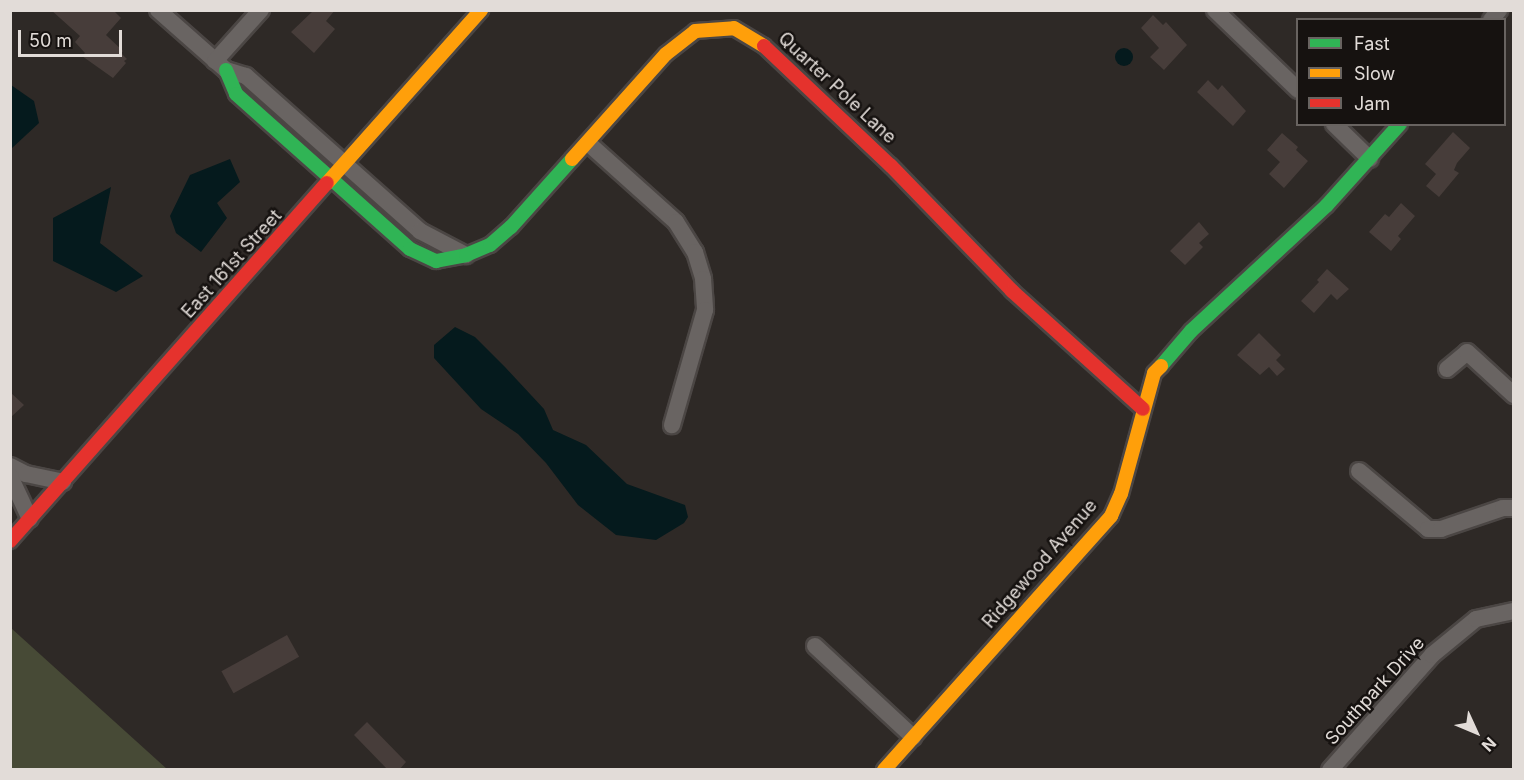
<!DOCTYPE html>
<html>
<head>
<meta charset="utf-8">
<style>
	body { margin:0 }
	#map { position:relative; width:1524px; height:780px; overflow:hidden; background:#2e2926; font-family:Inter,sans-serif }
	div>[style] { position:absolute }
	.green>* { inset:0; background:#474a36 }
	.water>* { inset:0; background:#051a1d }
	.round { border-radius:50% }
	.building>* { inset:0; background:#473d3a; transform-origin:0 0 }
	.roads { filter:drop-shadow(2px 0 #4b4644) drop-shadow(-2px 0 #4b4644) drop-shadow(0 2px #4b4644) drop-shadow(0 -2px #4b4644) }
	.street>* { height:16px; margin:-8px; padding:0 8px; transform-origin:8px; border-radius:8px; background:#696462 }
	.fast>* { height:14px; margin:-7px; padding:0 7px; transform-origin:7px; border-radius:7px; background:#30b455 }
	.slow>* { height:14px; margin:-7px; padding:0 7px; transform-origin:7px; border-radius:7px; background:#ff9f0a }
	.jam>* { height:14px; margin:-7px; padding:0 7px; transform-origin:7px; border-radius:7px; background:#e5322d }
	span { translate:-50% -50%; white-space:nowrap; text-align:center; line-height:1.15; -webkit-text-stroke:5px #161210; paint-order:stroke }
	.street-label { font-size:18px; color:#e2dcd8 }
	.frame { position:absolute; inset:0; border:12px solid #e2dcd8; pointer-events:none }
	.legend { position:absolute; left:1296px; top:18px; width:210px; height:108px; box-sizing:border-box; background:#161210; border:2px solid #686360; margin:0; padding:8px 10px; list-style:none; font-size:18px; color:#e2dcd8 }
	.legend li { display:flex; align-items:center; gap:12px; height:30px }
	.legend b { width:30px; border:2px solid #686360 }
	.north { position:absolute; left:1446px; top:702px; width:60px; height:60px; -webkit-text-stroke:4px #161210; paint-order:stroke; rotate:134deg; font-size:16px; font-weight:700; line-height:24px; text-align:center; color:#e2dcd8 }
	.north::after { content:''; display:block; margin:auto; width:21px; height:27px; background:#e2dcd8; clip-path:polygon(50% 0,100% 100%,50% 72%,0 100%) }
	.scale { position:absolute; left:18px; top:30px; width:104px; height:27px; box-sizing:border-box; border:3px solid #e2dcd8; border-top:0; padding-left:8px; font-size:18px; line-height:21px; white-space:nowrap; color:#e2dcd8; -webkit-text-stroke:4px #161210; paint-order:stroke }
</style>
</head>
<body>
<div id="map">
	<div class="green">
		<div style="clip-path:polygon(11px 628px,167px 769px,11px 769px)"></div>
	</div>
	<div class="water">
		<div class="round" style="left:1115px;top:48px;width:18px;height:18px"></div>
		<div style="clip-path:polygon(11px 85px,34px 101px,39px 123px,11px 149px)"></div>
		<div style="clip-path:polygon(230px 159px,240px 182px,217px 203px,227px 218px,201px 252px,176px 233px,170px 216px,190px 175px)"></div>
		<div style="clip-path:polygon(111px 187px,100px 243px,143px 276px,116px 292px,53px 261px,53px 218px)"></div>
		<div style="clip-path:polygon(455px 327px,475px 337px,505px 367px,544px 409px,553px 430px,586px 445px,627px 484px,685px 505px,688px 517px,684px 523px,656px 540px,616px 535px,578px 505px,546px 463px,518px 434px,481px 409px,434px 358px,434px 345px)"></div>
	</div>
	<div class="building">
		<div style="clip-path:polygon(51px 10px,113px 10px,121px 18px,106px 35px,123px 51px,121px 53px,127px 59px,124px 61px,126px 63px,113px 78px,82px 56px,85px 53px,75px 42px,80px 36px)"></div>
		<div style="clip-path:polygon(314px 10px,335px 10px,326px 21px,335px 29px,314px 53px,291px 32px)"></div>
		<div style="clip-path:polygon(1153px 15px,1163px 25px,1166px 22px,1187px 45px,1164px 70px,1150px 57px,1159px 48px,1141px 28px)"></div>
		<div style="clip-path:polygon(1208px 80px,1218px 90px,1222px 85px,1246px 111px,1233px 126px,1197px 92px)"></div>
		<div style="clip-path:polygon(1453px 132px,1470px 148px,1457px 163px,1454px 170px,1459px 173px,1439px 197px,1426px 186px,1436px 174px,1425px 164px)"></div>
		<div style="clip-path:polygon(1282px 133px,1298px 147px,1296px 150px,1308px 161px,1284px 188px,1269px 174px,1280px 162px,1267px 150px)"></div>
		<div style="clip-path:polygon(1401px 203px,1415px 216px,1398px 236px,1401px 239px,1391px 251px,1369px 232px,1385px 214px,1389px 217px)"></div>
		<div style="clip-path:polygon(1199px 222px,1209px 234px,1199px 243px,1203px 247px,1185px 265px,1170px 251px)"></div>
		<div style="clip-path:polygon(1327px 269px,1349px 289px,1337px 300px,1331px 294px,1314px 313px,1301px 301px,1319px 282px,1317px 280px)"></div>
		<div style="clip-path:polygon(1259px 333px,1281px 355px,1276px 360px,1285px 369px,1277px 376px,1269px 367px,1260px 375px,1237px 355px)"></div>
		<div style="clip-path:polygon(10px 392px,24px 405px,10px 418px)"></div>
		<div style="left:287px;top:635px;width:25px;height:75px;rotate:61deg"></div>
		<div style="clip-path:polygon(367px 722px,406px 762px,399px 770px,388px 770px,354px 735px)"></div>
	</div>
	<div class="roads">
		<div class="street">
			<div style="left:158px;top:10px;width:91px;rotate:41.4deg"></div>
			<div style="left:226px;top:70px;width:21px;rotate:17deg"></div>
			<div style="left:246px;top:76px;width:233px;rotate:41.7deg"></div>
			<div style="left:420px;top:231px;width:52px;rotate:27.6deg"></div>
			<div style="left:1215px;top:10px;width:115px;rotate:43.9deg"></div>
			<div style="left:1491px;top:20px;width:13px;rotate:-51deg"></div>
			<div style="left:215px;top:61px;width:69px;rotate:-48deg"></div>
			<div style="left:1334px;top:124px;width:50px;rotate:44.2deg"></div>
			<div style="left:588px;top:143px;width:118px;rotate:41.9deg"></div>
			<div style="left:676px;top:222px;width:36px;rotate:58deg"></div>
			<div style="left:695px;top:252px;width:28px;rotate:73deg"></div>
			<div style="left:703px;top:279px;width:31px;rotate:86deg"></div>
			<div style="left:705px;top:310px;width:120px;rotate:106deg"></div>
			<div style="left:1447px;top:369px;width:26px;rotate:-40deg"></div>
			<div style="left:1467px;top:352px;width:64px;rotate:42.5deg"></div>
			<div style="left:10px;top:466px;width:18px;rotate:27deg"></div>
			<div style="left:26px;top:474px;width:38px;rotate:12deg"></div>
			<div style="left:1359px;top:471px;width:90px;rotate:40deg"></div>
			<div style="left:1428px;top:529px;width:13px"></div>
			<div style="left:1441px;top:529px;width:65px;rotate:-18.7deg"></div>
			<div style="left:1503px;top:508px;width:11px"></div>
			<div style="left:10px;top:476px;width:47px;rotate:65.1deg"></div>
			<div style="left:815px;top:646px;width:134px;rotate:42.9deg"></div>
			<div style="left:1330px;top:770px;width:154px;rotate:-48.4deg"></div>
			<div style="left:1432px;top:655px;width:57px;rotate:-39.3deg"></div>
			<div style="left:1476px;top:619px;width:39px;rotate:-12deg"></div>
		</div>
		<div class="fast">
			<div style="left:226px;top:70px;width:26px;rotate:67deg"></div>
			<div style="left:236px;top:94px;width:233px;rotate:41.7deg"></div>
			<div style="left:410px;top:249px;width:29px;rotate:25deg"></div>
			<div style="left:436px;top:261px;width:31px;rotate:-11deg"></div>
			<div style="left:466px;top:255px;width:26px;rotate:-23deg"></div>
			<div style="left:490px;top:245px;width:28px;rotate:-41deg"></div>
			<div style="left:511px;top:227px;width:91px;rotate:-48.1deg"></div>
			<div style="left:1161px;top:366px;width:46px;rotate:-49.4deg"></div>
			<div style="left:1191px;top:331px;width:185px;rotate:-42.8deg"></div>
			<div style="left:1327px;top:205px;width:109px;rotate:-48deg"></div>
		</div>
		<div class="slow">
			<div style="left:572px;top:159px;width:141px;rotate:-48.2deg"></div>
			<div style="left:666px;top:54px;width:37px;rotate:-38deg"></div>
			<div style="left:695px;top:31px;width:39px;rotate:-4deg"></div>
			<div style="left:734px;top:28px;width:35px;rotate:31deg"></div>
			<div style="left:327px;top:183px;width:232px;rotate:-48.3deg"></div>
			<div style="left:884px;top:770px;width:341px;rotate:-48.2deg"></div>
			<div style="left:1111px;top:516px;width:24px;rotate:-66deg"></div>
			<div style="left:1121px;top:494px;width:125px;rotate:-74.7deg"></div>
			<div style="left:1154px;top:373px;width:10px;rotate:-45deg"></div>
		</div>
		<div class="jam">
			<div style="left:764px;top:46px;width:175px;rotate:43.4deg"></div>
			<div style="left:891px;top:166px;width:174px;rotate:45.9deg"></div>
			<div style="left:1012px;top:291px;width:176px;rotate:42deg"></div>
			<div style="left:10px;top:541px;width:478px;rotate:-48.5deg"></div>
		</div>
	</div>
	<div class="street-label">
		<span style="left:837px;top:88px;rotate:43deg">Quarter Pole Lane</span>
		<span style="left:232px;top:264px;rotate:-48deg">East 161st Street</span>
		<span style="left:1040px;top:564px;rotate:-49deg">Ridgewood Avenue</span>
		<span style="left:1375px;top:691px;rotate:-48deg">Southpark Drive</span>
	</div>
	<div class="frame"></div>
	<ul class="legend">
	<li><b style="height:8px;background:#30b455"></b>Fast</li>
	<li><b style="height:8px;background:#ff9f0a"></b>Slow</li>
	<li><b style="height:8px;background:#e5322d"></b>Jam</li>
	</ul>
	<div class="north">N</div>
	<div class="scale">50 m</div>
</div>
</body>
</html>
